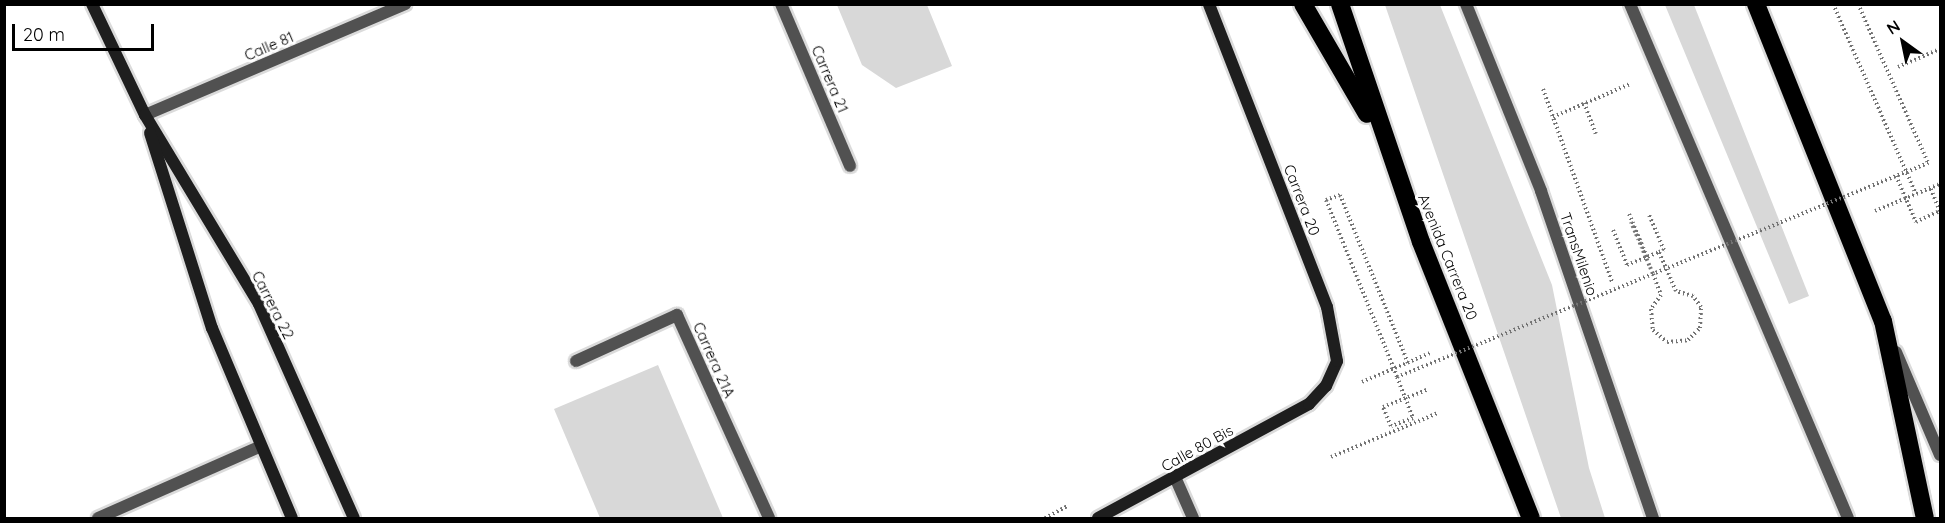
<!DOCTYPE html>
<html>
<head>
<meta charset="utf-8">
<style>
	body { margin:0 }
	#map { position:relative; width:1945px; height:523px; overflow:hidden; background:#fff; font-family:Quicksand,sans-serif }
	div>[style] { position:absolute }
	.green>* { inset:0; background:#d8d8d8 }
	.path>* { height:4px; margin-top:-2px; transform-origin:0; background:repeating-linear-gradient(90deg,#737373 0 1.5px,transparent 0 4.5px) }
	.roads { filter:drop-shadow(2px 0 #dbdbdb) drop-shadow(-2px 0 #dbdbdb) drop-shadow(0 2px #dbdbdb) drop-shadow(0 -2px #dbdbdb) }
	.lane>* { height:12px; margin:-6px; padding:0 6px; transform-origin:6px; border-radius:6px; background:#515151 }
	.street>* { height:12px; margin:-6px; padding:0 6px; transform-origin:6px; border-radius:6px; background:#515151 }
	.secondary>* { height:12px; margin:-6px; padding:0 6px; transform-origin:6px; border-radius:6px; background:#1e1e1e }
	.highway>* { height:18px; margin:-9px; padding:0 9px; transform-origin:9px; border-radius:9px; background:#000 }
	.path-bridge>* { height:4px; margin-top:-2px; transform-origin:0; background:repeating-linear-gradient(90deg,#737373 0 1.5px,transparent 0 4.5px) }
	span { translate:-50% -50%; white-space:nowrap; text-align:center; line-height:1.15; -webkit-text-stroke:6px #fff; paint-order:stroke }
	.street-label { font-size:15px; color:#000 }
	.frame { position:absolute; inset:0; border:6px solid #000; pointer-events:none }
	.north { position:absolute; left:1873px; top:12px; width:60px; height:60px; -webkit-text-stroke:4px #fff; paint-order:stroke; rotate:327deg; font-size:16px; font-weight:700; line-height:24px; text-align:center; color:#000 }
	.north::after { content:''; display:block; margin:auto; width:21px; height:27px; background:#000; clip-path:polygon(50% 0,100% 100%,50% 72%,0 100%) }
	.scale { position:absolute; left:12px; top:24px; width:142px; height:27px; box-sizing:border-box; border:3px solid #000; border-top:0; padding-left:8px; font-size:18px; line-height:21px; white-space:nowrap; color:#000; -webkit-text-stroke:4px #fff; paint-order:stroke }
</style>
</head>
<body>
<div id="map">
	<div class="green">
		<div style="clip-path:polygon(837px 5px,927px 5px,952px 66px,896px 88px,862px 65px)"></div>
		<div style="clip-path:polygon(1385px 5px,1440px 5px,1552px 285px,1589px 468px,1605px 518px,1561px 518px)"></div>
		<div style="clip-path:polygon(1665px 5px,1694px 5px,1809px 296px,1789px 304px)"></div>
		<div style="clip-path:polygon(658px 365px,723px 518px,600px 518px,554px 409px)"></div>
	</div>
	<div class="path">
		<div style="left:1833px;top:4px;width:207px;rotate:66.4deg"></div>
		<div style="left:1858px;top:4px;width:174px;rotate:66.2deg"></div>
		<div style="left:1898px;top:67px;width:46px;rotate:-23.2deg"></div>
		<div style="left:1543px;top:89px;width:205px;rotate:70.3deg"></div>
		<div style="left:1584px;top:103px;width:33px;rotate:69deg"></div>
		<div style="left:1553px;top:117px;width:84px;rotate:-23.2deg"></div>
		<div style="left:1875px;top:211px;width:70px;rotate:-22.6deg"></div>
		<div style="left:1629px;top:214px;width:47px;rotate:67.3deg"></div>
		<div style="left:1613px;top:230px;width:38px;rotate:68deg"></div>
		<div style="left:1627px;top:265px;width:35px;rotate:-22deg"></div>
		<div style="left:1659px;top:252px;width:5px;rotate:-22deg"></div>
		<div style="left:1664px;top:250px;width:38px;rotate:-113deg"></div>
		<div style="left:1653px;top:274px;width:22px;rotate:69deg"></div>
		<div style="left:1661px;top:295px;width:17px;rotate:126deg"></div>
		<div style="left:1651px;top:309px;width:21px;rotate:85deg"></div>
		<div style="left:1653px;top:330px;width:18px;rotate:41deg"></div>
		<div style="left:1667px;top:342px;width:21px;rotate:-5deg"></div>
		<div style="left:1688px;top:340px;width:17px;rotate:-45deg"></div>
		<div style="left:1700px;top:328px;width:21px;rotate:-87deg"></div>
		<div style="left:1701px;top:307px;width:14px;rotate:-126deg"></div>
		<div style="left:1693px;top:296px;width:18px;rotate:-164deg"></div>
		<div style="left:1676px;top:291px;width:43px;rotate:-113.6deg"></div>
		<div style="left:1397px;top:377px;width:44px;rotate:68.7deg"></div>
		<div style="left:1413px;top:418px;width:23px;rotate:160deg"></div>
		<div style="left:1391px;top:426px;width:21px;rotate:-113deg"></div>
		<div style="left:1383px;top:407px;width:49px;rotate:-21.4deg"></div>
		<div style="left:1362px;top:382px;width:74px;rotate:-23.1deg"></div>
		<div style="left:1331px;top:457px;width:116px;rotate:-22.4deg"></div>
		<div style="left:1045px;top:518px;width:26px;rotate:-28deg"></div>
	</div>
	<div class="roads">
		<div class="lane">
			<div style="left:1466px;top:4px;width:201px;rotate:68.1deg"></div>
			<div style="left:1541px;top:191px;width:346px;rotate:71.1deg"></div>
			<div style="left:1630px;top:4px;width:558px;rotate:67.02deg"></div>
			<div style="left:1896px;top:352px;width:112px;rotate:66.9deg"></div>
			<div style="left:576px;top:361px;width:111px;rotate:-24.5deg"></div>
			<div style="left:677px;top:315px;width:223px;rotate:65.6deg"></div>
			<div style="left:98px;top:518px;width:178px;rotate:-23.8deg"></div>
		</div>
		<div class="street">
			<div style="left:781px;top:4px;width:176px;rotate:66.9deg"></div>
			<div style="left:145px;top:115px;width:283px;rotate:-23.1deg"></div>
			<div style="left:1175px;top:477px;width:45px;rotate:66.3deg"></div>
		</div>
		<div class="secondary">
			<div style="left:92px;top:4px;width:123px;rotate:64.5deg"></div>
			<div style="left:145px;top:115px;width:221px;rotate:58.9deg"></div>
			<div style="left:259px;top:304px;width:234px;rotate:66.1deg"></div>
			<div style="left:150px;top:133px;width:205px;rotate:72.4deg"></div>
			<div style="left:212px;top:328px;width:206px;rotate:67.2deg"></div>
			<div style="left:1098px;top:518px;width:240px;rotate:-28.4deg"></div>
			<div style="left:1309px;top:404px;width:25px;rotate:-47deg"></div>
			<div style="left:1326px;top:386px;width:27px;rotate:-66deg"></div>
			<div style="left:1337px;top:361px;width:55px;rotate:-100.5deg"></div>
			<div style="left:1327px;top:307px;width:325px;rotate:-111.3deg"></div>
		</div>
		<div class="highway">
			<div style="left:1303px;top:4px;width:127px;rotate:59.8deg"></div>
			<div style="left:1340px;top:4px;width:251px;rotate:71.2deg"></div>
			<div style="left:1421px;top:242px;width:297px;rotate:68.3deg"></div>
			<div style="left:1756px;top:4px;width:341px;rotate:68.2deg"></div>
			<div style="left:1883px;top:321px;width:201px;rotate:78deg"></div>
		</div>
	</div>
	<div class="path-bridge">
		<div style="left:1896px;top:176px;width:50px;rotate:66.5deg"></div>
		<div style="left:1916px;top:222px;width:26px;rotate:-25deg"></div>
		<div style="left:1940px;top:211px;width:25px;rotate:-113deg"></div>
		<div style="left:1631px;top:222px;width:56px;rotate:67.1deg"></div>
		<div style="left:1408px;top:363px;width:181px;rotate:-112deg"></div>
		<div style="left:1340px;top:195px;width:15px;rotate:160deg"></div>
		<div style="left:1326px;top:200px;width:191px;rotate:68.1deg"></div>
		<div style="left:1397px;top:377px;width:573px;rotate:-21.95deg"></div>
	</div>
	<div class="street-label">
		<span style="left:269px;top:46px;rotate:-23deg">Calle 81</span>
		<span style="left:830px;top:79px;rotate:67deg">Carrera 21</span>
		<span style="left:1302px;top:200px;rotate:69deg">Carrera 20</span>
		<span style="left:1579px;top:254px;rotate:71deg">TransMilenio</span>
		<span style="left:1448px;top:257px;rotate:68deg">Avenida Carrera 20</span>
		<span style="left:273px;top:305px;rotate:63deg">Carrera 22</span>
		<span style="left:714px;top:360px;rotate:66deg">Carrera 21A</span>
		<span style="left:1197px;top:448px;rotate:-29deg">Calle 80 Bis</span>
	</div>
	<div class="frame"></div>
	<div class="north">N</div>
	<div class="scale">20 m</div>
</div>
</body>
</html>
